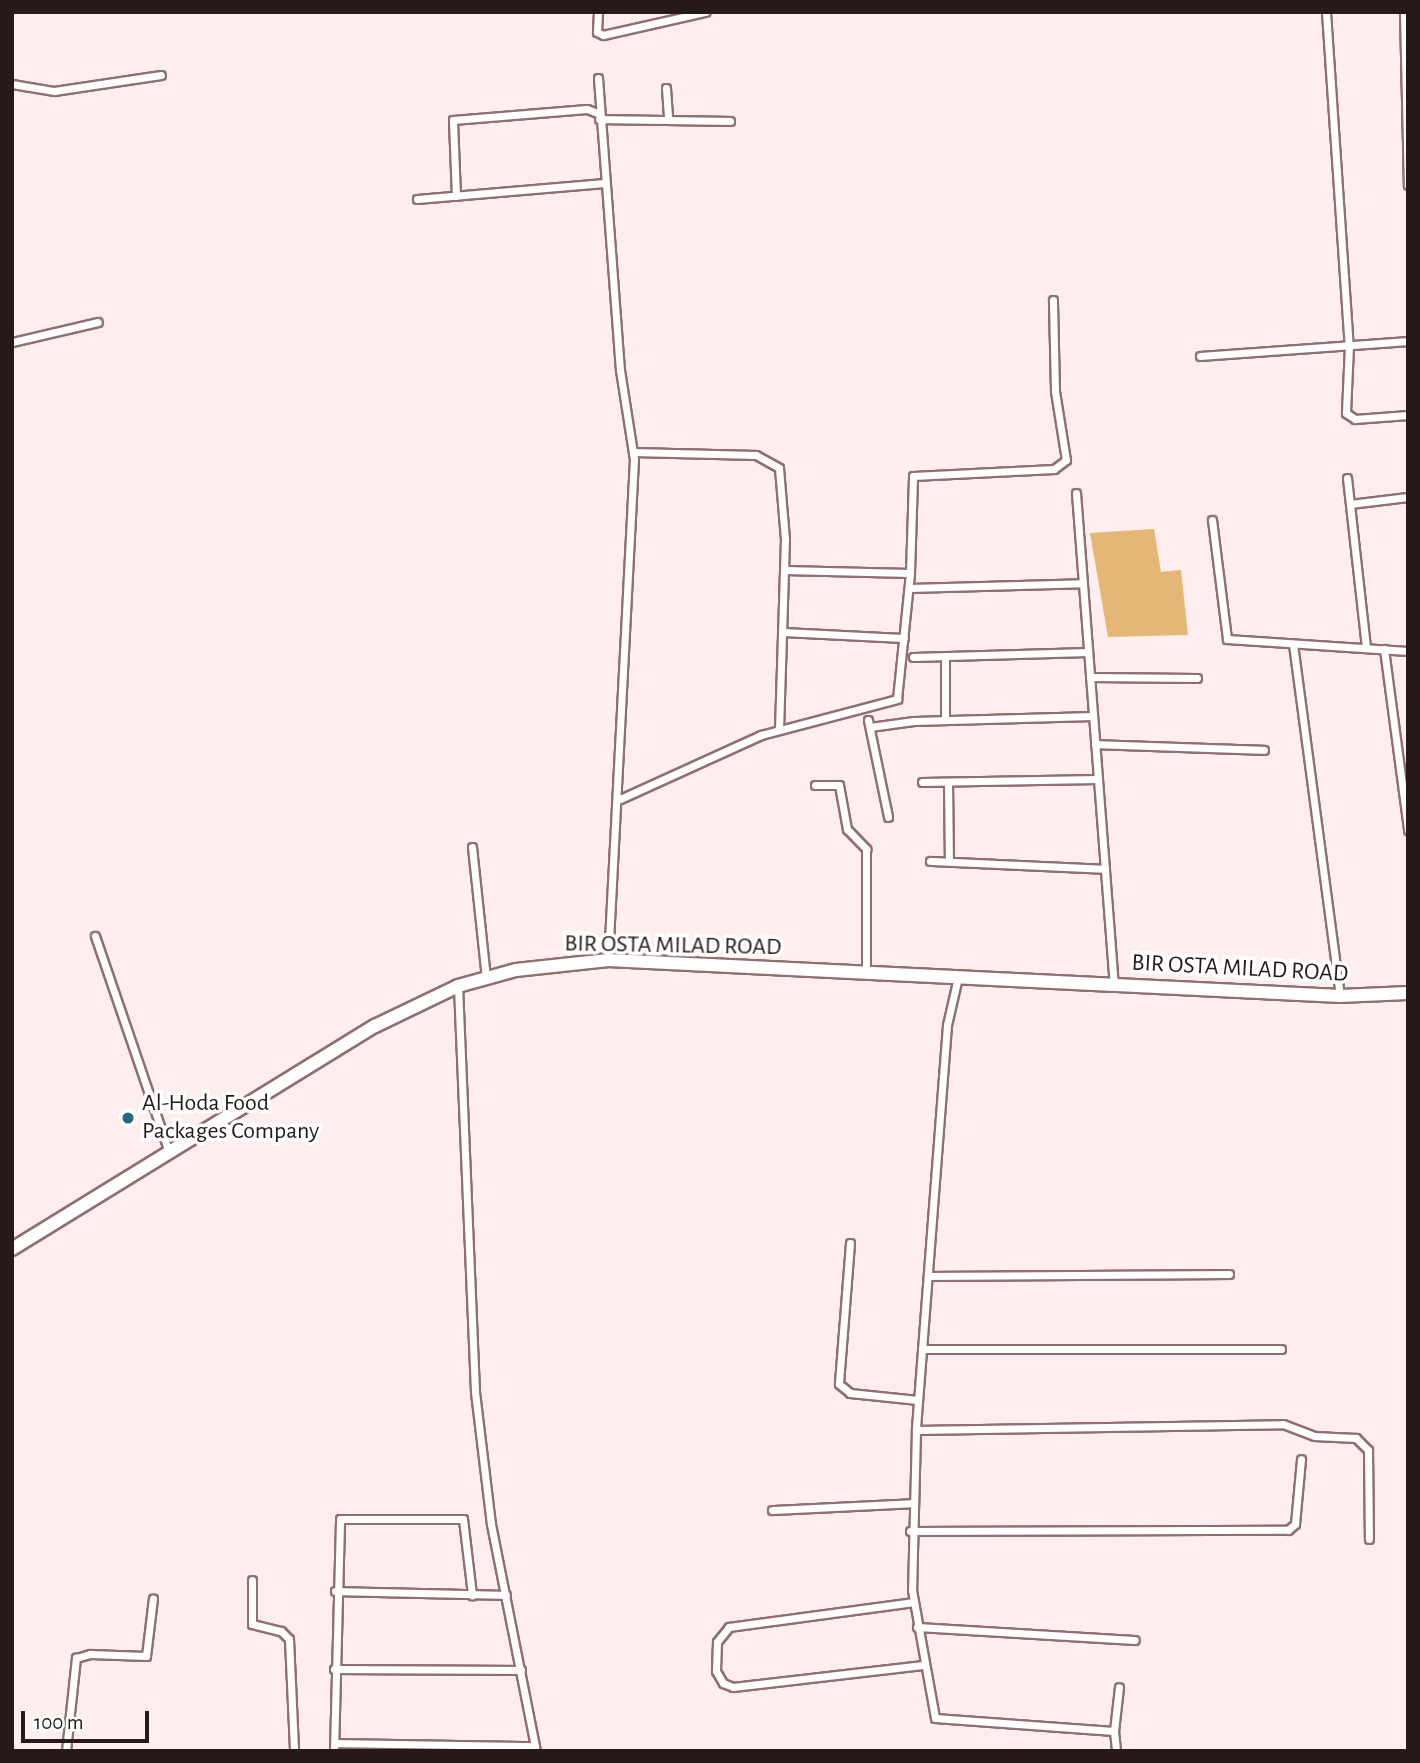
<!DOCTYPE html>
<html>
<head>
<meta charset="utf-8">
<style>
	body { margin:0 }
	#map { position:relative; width:1420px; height:1763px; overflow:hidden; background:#feeeef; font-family:"Alegreya Sans",sans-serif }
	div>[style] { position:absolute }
	.forest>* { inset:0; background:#e4b874 }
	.roads { filter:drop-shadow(2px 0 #916f71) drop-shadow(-2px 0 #916f71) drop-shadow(0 2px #916f71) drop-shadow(0 -2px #916f71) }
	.street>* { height:7px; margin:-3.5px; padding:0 3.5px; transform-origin:3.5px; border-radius:3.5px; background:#fff }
	.primary>* { height:12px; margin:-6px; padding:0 6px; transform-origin:6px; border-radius:6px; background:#fff }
	.dots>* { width:19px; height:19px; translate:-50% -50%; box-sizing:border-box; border:4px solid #fff; border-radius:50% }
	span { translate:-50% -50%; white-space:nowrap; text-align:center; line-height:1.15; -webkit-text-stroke:7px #fff; paint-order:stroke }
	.street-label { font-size:24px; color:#27191a }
	.poi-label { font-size:24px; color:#27191a }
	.left { translate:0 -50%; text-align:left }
	.frame { position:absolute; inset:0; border:14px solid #27191a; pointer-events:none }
	.scale { position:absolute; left:21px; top:1711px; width:128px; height:32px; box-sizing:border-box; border:4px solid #27191a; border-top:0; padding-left:9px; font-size:21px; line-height:24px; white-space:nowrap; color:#27191a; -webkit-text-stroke:5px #fff; paint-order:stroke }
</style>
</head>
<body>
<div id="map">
	<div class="forest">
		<div style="clip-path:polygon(1154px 529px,1161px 572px,1181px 570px,1188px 635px,1108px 637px,1090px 533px)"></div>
	</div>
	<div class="roads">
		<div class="street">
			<div style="left:598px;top:12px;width:20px;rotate:93deg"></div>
			<div style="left:597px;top:32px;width:7px;rotate:27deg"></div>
			<div style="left:603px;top:35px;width:105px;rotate:-12.7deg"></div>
			<div style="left:1326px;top:12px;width:335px;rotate:86.1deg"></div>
			<div style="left:1349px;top:346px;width:67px;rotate:92.6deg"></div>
			<div style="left:1346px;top:413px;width:11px;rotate:34deg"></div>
			<div style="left:1355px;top:419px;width:53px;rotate:-4.3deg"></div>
			<div style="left:1404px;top:12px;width:173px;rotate:88.7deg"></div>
			<div style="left:598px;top:78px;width:293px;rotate:85.7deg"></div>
			<div style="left:620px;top:370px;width:90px;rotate:81.1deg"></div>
			<div style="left:634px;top:459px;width:502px;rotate:92.97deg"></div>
			<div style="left:12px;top:84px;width:43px;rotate:9.5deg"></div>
			<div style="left:54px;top:91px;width:108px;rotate:-8.5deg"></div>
			<div style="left:666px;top:88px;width:32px;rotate:86deg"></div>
			<div style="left:599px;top:119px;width:131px;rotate:0.9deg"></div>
			<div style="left:456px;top:196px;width:76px;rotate:-92.3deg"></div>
			<div style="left:453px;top:120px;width:134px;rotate:-4.7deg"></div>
			<div style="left:587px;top:109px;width:14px;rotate:21deg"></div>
			<div style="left:417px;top:199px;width:188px;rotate:-4.9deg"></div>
			<div style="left:12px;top:342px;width:88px;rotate:-13.1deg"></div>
			<div style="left:1200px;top:356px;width:209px;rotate:-4.1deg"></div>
			<div style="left:633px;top:452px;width:123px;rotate:1.4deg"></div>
			<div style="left:756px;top:455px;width:26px;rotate:29deg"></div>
			<div style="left:779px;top:468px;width:71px;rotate:85.2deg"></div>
			<div style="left:785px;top:539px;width:190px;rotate:91.8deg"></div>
			<div style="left:1347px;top:478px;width:171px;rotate:83.6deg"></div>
			<div style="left:1076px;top:493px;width:493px;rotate:85.6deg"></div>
			<div style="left:1350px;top:504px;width:58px;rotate:-6.9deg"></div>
			<div style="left:1212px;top:520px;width:120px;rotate:82.8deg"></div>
			<div style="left:1227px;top:639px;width:181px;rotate:3.8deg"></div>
			<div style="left:784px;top:570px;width:126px;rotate:1.4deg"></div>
			<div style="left:909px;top:588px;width:174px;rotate:-1.6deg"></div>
			<div style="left:782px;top:632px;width:122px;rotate:2.8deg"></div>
			<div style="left:1293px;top:644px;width:355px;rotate:82.4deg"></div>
			<div style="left:1384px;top:649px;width:183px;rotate:82.4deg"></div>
			<div style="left:945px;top:656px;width:64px;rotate:90deg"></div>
			<div style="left:913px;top:657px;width:175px;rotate:-1.6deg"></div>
			<div style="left:1090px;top:677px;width:107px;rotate:0.5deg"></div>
			<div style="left:868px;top:720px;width:99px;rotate:78.3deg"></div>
			<div style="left:870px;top:727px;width:44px;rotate:-7.8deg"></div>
			<div style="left:914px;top:721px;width:179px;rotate:-1.6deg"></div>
			<div style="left:1095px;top:744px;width:169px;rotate:2deg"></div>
			<div style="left:922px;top:782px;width:176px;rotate:-1deg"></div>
			<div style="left:948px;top:783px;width:78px;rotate:89.3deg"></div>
			<div style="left:815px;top:785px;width:24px"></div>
			<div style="left:839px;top:785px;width:45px;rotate:79.7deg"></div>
			<div style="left:847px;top:829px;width:28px;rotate:46deg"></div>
			<div style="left:866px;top:849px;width:124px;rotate:90deg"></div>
			<div style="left:620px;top:799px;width:155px;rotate:-24.4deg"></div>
			<div style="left:761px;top:735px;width:141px;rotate:-14.8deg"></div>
			<div style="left:897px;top:699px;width:127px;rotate:-84.1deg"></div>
			<div style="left:910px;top:573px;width:97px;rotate:-88.2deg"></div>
			<div style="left:913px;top:476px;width:141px;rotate:-2.8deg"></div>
			<div style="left:1054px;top:469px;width:15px;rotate:-37deg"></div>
			<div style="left:1066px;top:460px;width:70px;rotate:-99.1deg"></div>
			<div style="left:1055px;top:391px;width:91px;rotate:-91.3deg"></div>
			<div style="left:472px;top:847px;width:131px;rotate:83.9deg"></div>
			<div style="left:930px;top:861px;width:175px;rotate:2.6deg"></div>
			<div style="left:95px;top:936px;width:228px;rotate:71.1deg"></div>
			<div style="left:958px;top:977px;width:49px;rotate:102.9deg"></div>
			<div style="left:947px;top:1025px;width:406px;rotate:94.4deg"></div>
			<div style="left:916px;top:1430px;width:367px;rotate:-0.9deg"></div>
			<div style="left:1283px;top:1424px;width:33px;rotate:21deg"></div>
			<div style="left:1314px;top:1436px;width:42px;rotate:2.7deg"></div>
			<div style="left:1356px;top:1438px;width:17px;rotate:45deg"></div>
			<div style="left:1368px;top:1450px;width:89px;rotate:89.4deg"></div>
			<div style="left:458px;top:986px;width:406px;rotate:87.6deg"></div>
			<div style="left:475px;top:1392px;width:133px;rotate:83.1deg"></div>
			<div style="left:491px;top:1524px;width:231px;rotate:78.8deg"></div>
			<div style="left:850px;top:1243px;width:141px;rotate:94.5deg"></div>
			<div style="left:839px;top:1384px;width:14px;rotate:39deg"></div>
			<div style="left:850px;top:1393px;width:68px;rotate:5.9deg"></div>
			<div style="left:929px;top:1276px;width:300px;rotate:-0.4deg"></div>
			<div style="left:922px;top:1349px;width:359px"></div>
			<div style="left:916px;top:1430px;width:160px;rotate:91.4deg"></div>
			<div style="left:912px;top:1590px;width:130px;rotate:79.8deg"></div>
			<div style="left:935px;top:1718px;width:179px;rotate:4.2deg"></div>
			<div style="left:1114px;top:1731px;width:44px;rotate:-83.5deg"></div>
			<div style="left:772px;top:1510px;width:141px;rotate:-2.8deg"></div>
			<div style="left:910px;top:1531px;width:378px;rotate:-0.2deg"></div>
			<div style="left:1288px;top:1530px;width:9px;rotate:-41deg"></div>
			<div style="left:1295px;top:1524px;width:65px;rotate:-84.7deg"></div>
			<div style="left:252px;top:1580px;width:44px;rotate:90deg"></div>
			<div style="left:252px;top:1624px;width:30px;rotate:14deg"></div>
			<div style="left:281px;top:1631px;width:11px;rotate:45deg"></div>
			<div style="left:289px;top:1639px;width:112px;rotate:87.4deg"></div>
			<div style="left:335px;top:1591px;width:171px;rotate:1.3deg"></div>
			<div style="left:914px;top:1602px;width:187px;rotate:172.3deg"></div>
			<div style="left:729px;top:1627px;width:19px;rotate:129deg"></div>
			<div style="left:717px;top:1642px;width:29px;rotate:92deg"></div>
			<div style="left:716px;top:1671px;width:14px;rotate:60deg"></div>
			<div style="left:723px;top:1683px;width:11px;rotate:22deg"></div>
			<div style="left:733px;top:1687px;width:191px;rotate:-6.6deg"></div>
			<div style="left:917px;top:1627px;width:218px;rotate:3.4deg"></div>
			<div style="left:334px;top:1669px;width:187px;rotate:0.3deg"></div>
			<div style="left:1114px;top:1731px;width:20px;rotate:84deg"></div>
			<div style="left:335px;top:1743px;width:200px;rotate:0.9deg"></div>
			<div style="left:66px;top:1751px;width:94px;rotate:-83.9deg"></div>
			<div style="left:76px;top:1658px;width:15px;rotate:-16deg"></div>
			<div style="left:90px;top:1654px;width:56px;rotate:2deg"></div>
			<div style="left:146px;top:1656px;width:58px;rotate:-83.1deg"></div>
			<div style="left:334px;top:1751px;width:232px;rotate:-88.5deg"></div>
			<div style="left:340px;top:1519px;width:123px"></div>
			<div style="left:463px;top:1519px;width:77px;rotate:83.2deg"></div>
		</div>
		<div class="primary">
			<div style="left:12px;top:1249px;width:426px;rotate:-31.6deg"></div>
			<div style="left:375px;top:1026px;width:92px;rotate:-25.7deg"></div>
			<div style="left:458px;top:986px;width:60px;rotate:-15.4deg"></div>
			<div style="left:516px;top:970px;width:93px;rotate:-6.2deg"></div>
			<div style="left:608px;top:960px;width:733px;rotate:2.82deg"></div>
			<div style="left:1340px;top:996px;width:68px;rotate:-2.5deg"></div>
		</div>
	</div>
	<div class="dots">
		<div style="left:128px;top:1118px;background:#27697c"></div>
	</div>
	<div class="street-label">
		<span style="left:673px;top:946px;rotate:1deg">BIR OSTA MILAD ROAD</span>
		<span style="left:1240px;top:969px;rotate:3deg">BIR OSTA MILAD ROAD</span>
	</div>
	<div class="poi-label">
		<span class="left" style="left:142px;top:1118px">Al-Hoda Food<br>Packages Company</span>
	</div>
	<div class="frame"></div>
	<div class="scale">100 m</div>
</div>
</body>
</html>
